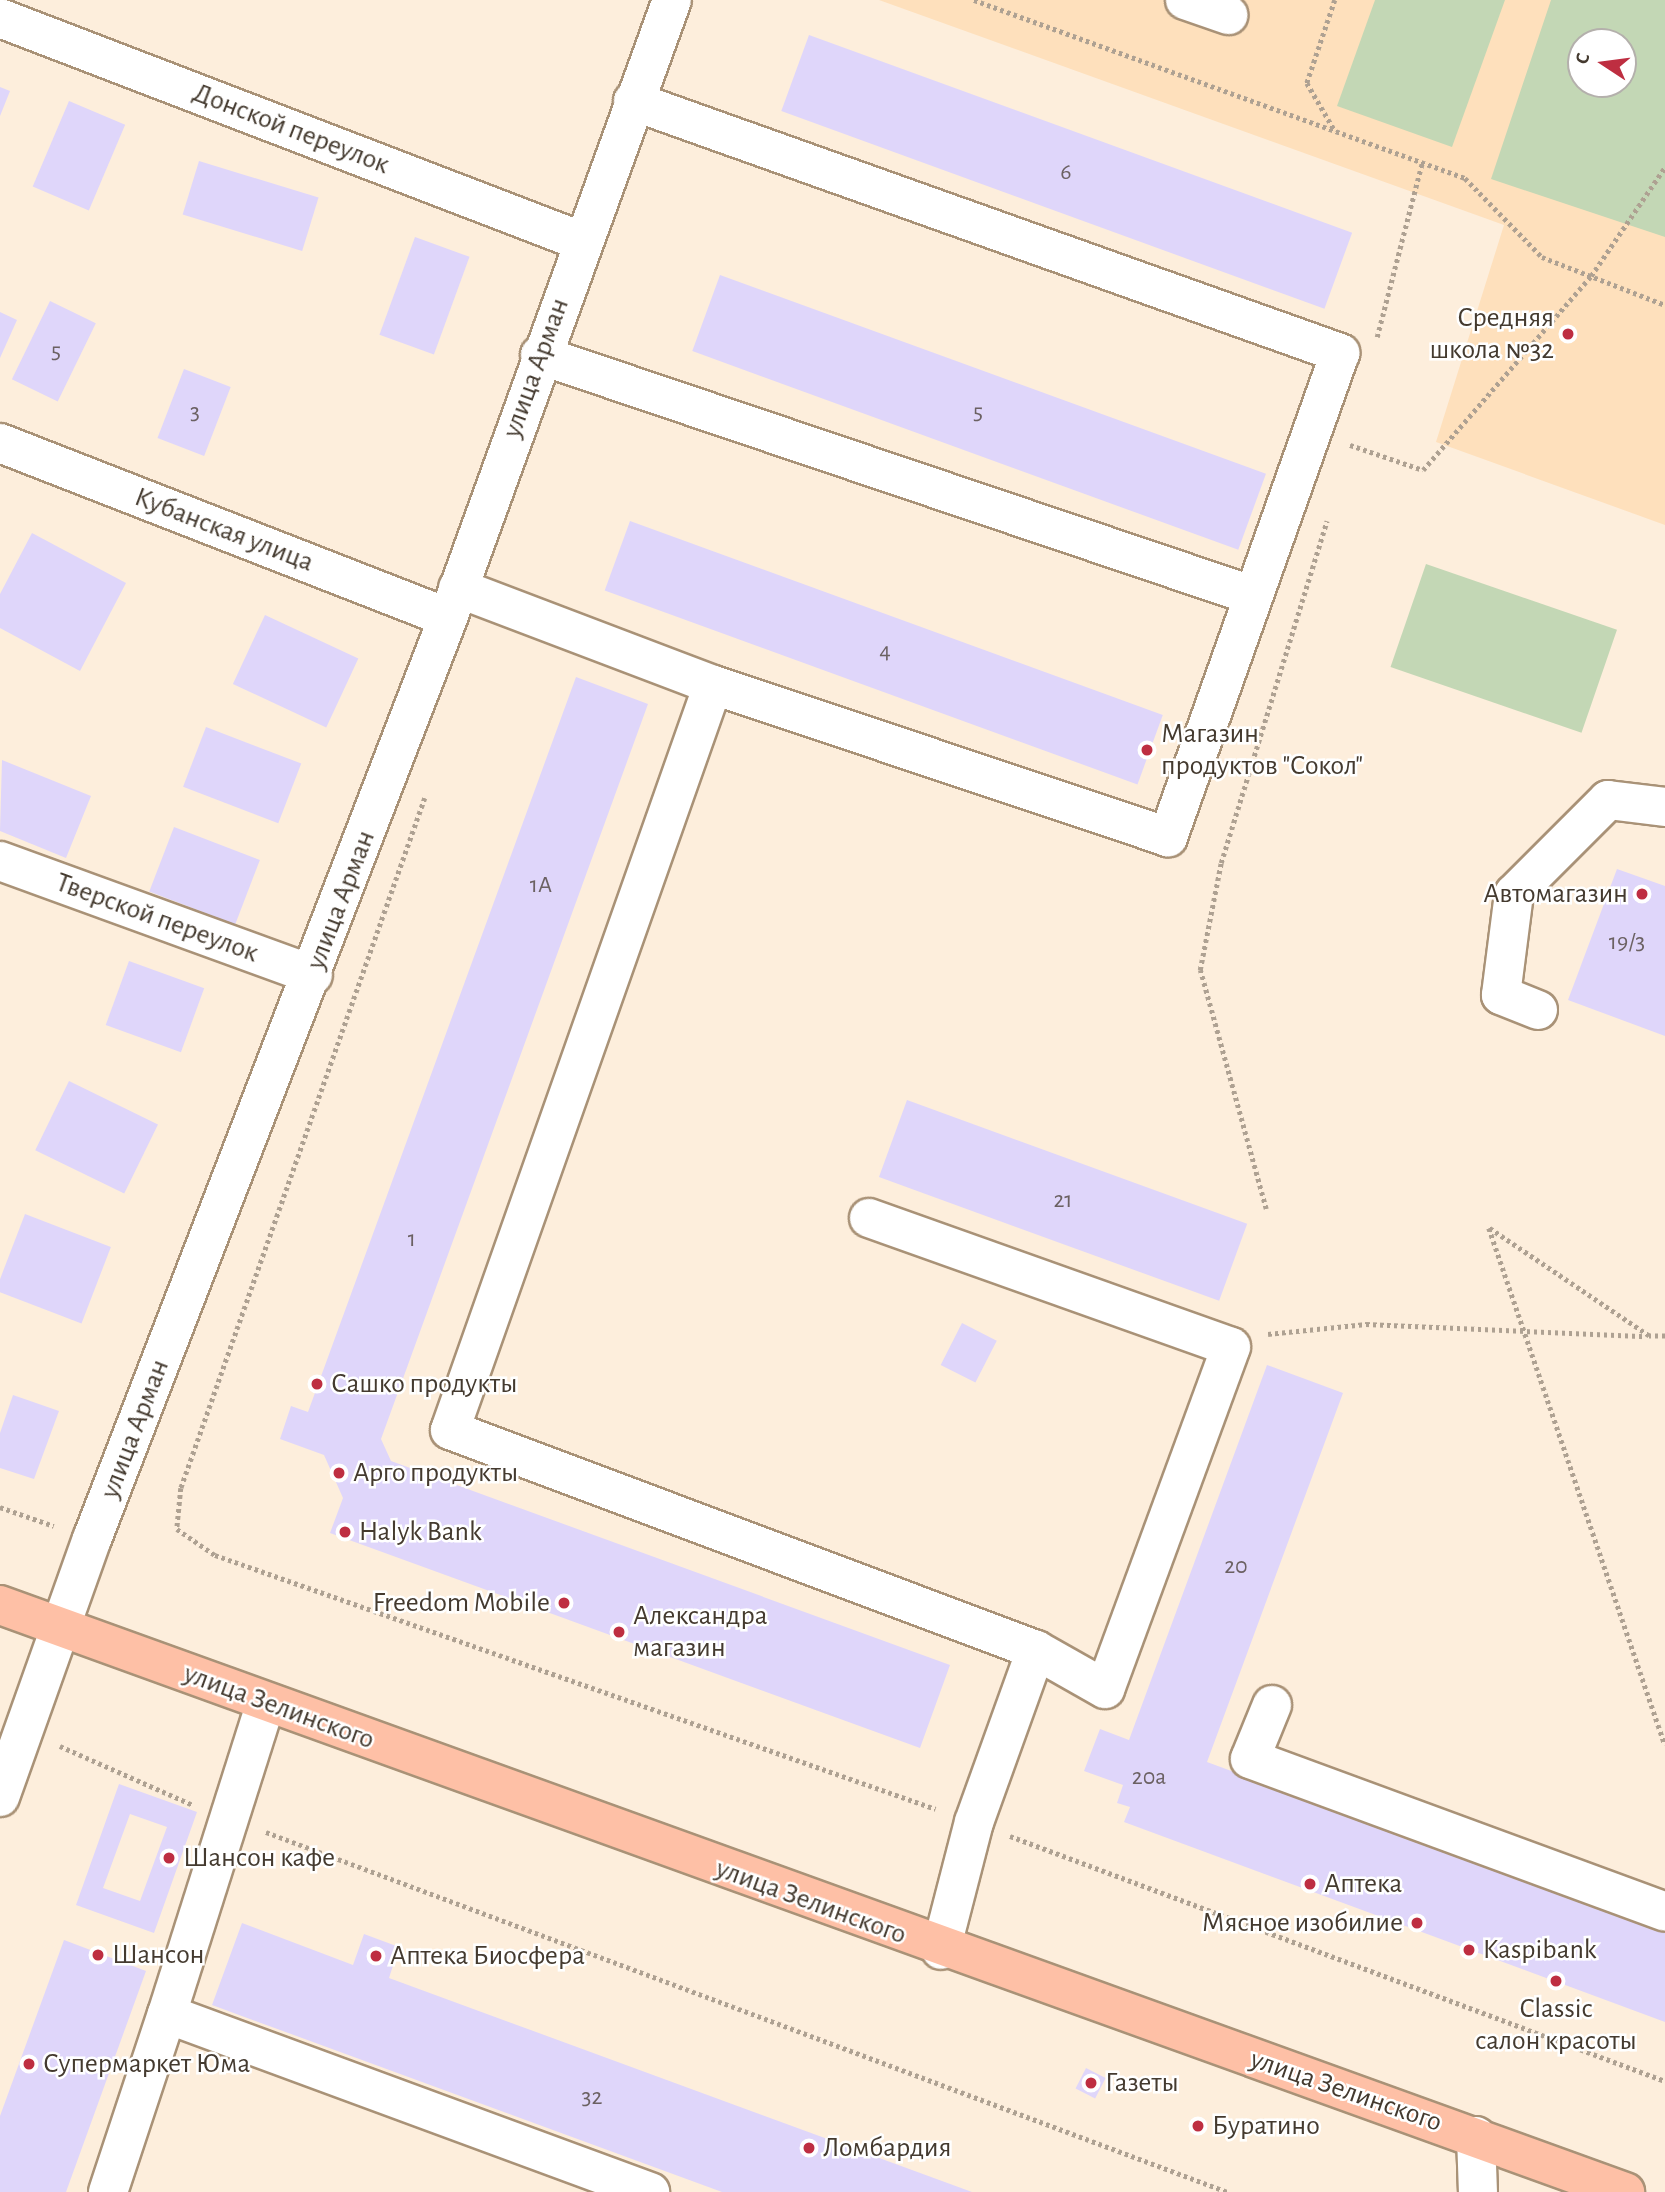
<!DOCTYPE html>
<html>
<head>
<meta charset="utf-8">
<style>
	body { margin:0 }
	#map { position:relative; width:1665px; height:2192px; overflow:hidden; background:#fdeedc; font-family:"Alegreya Sans",sans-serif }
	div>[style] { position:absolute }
	.built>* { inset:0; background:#fee0bc }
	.green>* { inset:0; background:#c3d7b5; transform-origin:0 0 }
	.building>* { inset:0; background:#dfd6fa; transform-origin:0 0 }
	.path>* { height:4.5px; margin-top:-2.25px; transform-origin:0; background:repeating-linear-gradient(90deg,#aea192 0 3.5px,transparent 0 7px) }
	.roads { filter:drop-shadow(2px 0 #a99277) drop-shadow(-2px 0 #a99277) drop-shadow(0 2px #a99277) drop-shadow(0 -2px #a99277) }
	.minor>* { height:38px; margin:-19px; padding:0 19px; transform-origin:19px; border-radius:19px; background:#fff }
	.major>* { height:38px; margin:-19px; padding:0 19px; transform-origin:19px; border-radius:19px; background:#fec0a6 }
	.dots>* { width:19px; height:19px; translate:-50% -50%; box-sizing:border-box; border:4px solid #fff; border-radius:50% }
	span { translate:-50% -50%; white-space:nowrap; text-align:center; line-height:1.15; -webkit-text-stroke:5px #fff; paint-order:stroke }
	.number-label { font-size:24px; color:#6b6162 }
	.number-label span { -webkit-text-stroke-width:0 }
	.street-label { font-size:28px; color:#443a2f }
	.poi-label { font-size:28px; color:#443a2f }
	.right { translate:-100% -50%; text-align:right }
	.left { translate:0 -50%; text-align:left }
	.north { position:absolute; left:1567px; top:28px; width:70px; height:70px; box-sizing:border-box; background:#fff; border:2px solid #b4b0ac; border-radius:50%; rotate:283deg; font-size:19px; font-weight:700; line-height:28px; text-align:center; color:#443a2f }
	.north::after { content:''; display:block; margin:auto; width:24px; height:32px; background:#be2e41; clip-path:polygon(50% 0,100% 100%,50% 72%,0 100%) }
</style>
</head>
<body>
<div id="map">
	<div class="built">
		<div style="clip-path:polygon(evenodd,879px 0,1665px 0,1665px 525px,1436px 442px,1504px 225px,879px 0,1581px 42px,1623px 42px,1623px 84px,1581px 84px,1581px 42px)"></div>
	</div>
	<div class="green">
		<div style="clip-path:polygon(1375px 0,1505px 0,1452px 147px,1337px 106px)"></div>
		<div style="clip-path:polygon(evenodd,1551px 0,1665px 0,1665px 237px,1491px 179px,1551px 0,1581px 42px,1623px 42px,1623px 84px,1581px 84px,1581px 42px)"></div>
		<div style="left:1426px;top:564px;width:202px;height:109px;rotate:19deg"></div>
	</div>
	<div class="building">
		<div style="left:809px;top:35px;width:578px;height:81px;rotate:20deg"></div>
		<div style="clip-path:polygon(0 87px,10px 91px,0 116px)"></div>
		<div style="left:69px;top:101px;width:61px;height:93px;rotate:23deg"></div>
		<div style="left:199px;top:161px;width:125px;height:56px;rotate:17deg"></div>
		<div style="left:415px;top:237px;width:58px;height:104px;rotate:20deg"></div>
		<div style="left:720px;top:275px;width:581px;height:81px;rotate:20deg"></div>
		<div style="left:50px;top:301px;width:51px;height:87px;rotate:26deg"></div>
		<div style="clip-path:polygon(0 312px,17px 320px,0 358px)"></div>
		<div style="left:184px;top:369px;width:50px;height:74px;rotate:21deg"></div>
		<div style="left:630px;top:521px;width:567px;height:74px;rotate:20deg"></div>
		<div style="clip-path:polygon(32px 533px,126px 583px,80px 671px,0 628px,0 594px)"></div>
		<div style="left:265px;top:615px;width:103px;height:76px;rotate:25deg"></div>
		<div style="clip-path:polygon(576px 677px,648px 704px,381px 1439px,391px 1461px,950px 1665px,920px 1748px,330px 1533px,343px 1498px,324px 1455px,280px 1439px,291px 1406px,308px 1412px)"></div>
		<div style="left:206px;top:727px;width:102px;height:64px;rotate:21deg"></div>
		<div style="clip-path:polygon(2px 760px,91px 796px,66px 858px,0 831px)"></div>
		<div style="left:174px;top:827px;width:92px;height:69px;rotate:21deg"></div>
		<div style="clip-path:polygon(1617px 869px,1665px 886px,1665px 1036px,1568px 1000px)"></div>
		<div style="left:129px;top:961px;width:80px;height:68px;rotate:20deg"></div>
		<div style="left:69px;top:1081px;width:99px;height:77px;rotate:26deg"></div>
		<div style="left:907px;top:1100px;width:362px;height:82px;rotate:20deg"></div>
		<div style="left:25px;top:1214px;width:92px;height:82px;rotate:21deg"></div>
		<div style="left:962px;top:1323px;width:39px;height:47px;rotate:27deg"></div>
		<div style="clip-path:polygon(1267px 1365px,1343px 1393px,1207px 1762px,1665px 1931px,1665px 2022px,1124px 1822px,1130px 1807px,1117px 1803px,1123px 1785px,1084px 1771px,1100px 1729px,1129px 1740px)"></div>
		<div style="clip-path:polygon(13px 1395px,59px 1411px,34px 1479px,0 1468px,0 1433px)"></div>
		<div style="clip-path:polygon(evenodd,119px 1784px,197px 1812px,154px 1933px,76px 1905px,119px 1784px,130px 1814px,167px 1827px,140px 1901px,103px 1888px,130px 1814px)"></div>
		<div style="clip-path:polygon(242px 1923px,353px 1965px,364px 1934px,399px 1947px,389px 1978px,972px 2192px,722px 2192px,212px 2005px)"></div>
		<div style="clip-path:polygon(64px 1940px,146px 1971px,66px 2192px,0 2192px,0 2116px)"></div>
		<div style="left:1086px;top:2068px;width:22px;height:23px;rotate:27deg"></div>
	</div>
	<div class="path">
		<div style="left:974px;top:0;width:522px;rotate:19.93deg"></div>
		<div style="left:1465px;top:178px;width:110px;rotate:45.7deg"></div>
		<div style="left:1542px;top:257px;width:132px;rotate:21.3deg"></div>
		<div style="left:1335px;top:0;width:88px;rotate:108.6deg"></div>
		<div style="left:1307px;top:83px;width:56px;rotate:59.7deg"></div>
		<div style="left:1377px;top:337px;width:180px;rotate:-75.5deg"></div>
		<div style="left:1350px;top:445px;width:77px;rotate:18.9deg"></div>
		<div style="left:1423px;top:470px;width:257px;rotate:-49.1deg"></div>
		<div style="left:1591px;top:276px;width:132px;rotate:-55.8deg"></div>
		<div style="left:425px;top:798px;width:732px;rotate:109.47deg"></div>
		<div style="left:181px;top:1488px;width:41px;rotate:95.6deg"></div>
		<div style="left:177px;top:1529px;width:46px;rotate:34.4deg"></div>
		<div style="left:215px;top:1555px;width:764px;rotate:19.41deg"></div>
		<div style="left:1266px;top:1209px;width:248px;rotate:-105.4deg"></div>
		<div style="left:1200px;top:970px;width:109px;rotate:-78.9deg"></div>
		<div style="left:1221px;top:863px;width:358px;rotate:-72.8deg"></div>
		<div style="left:1268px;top:1334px;width:99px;rotate:-5.8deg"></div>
		<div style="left:1366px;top:1324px;width:280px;rotate:2.5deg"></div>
		<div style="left:1665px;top:1336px;width:16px;rotate:180deg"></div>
		<div style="left:1649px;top:1336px;width:193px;rotate:-146deg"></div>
		<div style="left:1489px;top:1228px;width:546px;rotate:71.2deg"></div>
		<div style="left:0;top:1507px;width:57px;rotate:19.4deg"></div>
		<div style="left:60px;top:1746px;width:145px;rotate:23.9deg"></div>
		<div style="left:266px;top:1832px;width:1027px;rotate:20.52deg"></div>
		<div style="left:1010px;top:1836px;width:699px;rotate:20.51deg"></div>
	</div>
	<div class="roads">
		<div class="minor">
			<div style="left:1185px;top:0;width:46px;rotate:19.2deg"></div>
			<div style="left:0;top:18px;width:622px;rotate:21deg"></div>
			<div style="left:633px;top:101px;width:751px;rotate:19.62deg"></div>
			<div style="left:1340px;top:353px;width:514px;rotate:109.56deg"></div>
			<div style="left:1168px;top:837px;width:480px;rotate:-161.5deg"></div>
			<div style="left:540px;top:355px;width:750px;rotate:18.65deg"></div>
			<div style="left:0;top:443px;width:481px;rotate:21.3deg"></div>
			<div style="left:458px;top:588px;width:273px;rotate:20.8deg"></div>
			<div style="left:713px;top:685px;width:790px;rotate:109.44deg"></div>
			<div style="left:450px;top:1430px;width:626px;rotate:20.58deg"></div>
			<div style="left:1036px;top:1650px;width:183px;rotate:109.8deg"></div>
			<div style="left:974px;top:1822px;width:132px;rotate:104.5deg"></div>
			<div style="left:0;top:861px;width:333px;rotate:20deg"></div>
			<div style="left:1538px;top:1010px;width:40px;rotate:-158deg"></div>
			<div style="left:1501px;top:995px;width:102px;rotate:-82.7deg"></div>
			<div style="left:1514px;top:894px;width:133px;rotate:-45deg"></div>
			<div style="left:1608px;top:800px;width:57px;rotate:7deg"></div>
			<div style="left:869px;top:1218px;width:384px;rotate:19.6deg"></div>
			<div style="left:1231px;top:1347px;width:364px;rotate:110.2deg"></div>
			<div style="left:1105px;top:1689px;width:79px;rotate:-150.5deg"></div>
			<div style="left:266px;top:1702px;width:327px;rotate:107.6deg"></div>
			<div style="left:167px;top:2014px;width:515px;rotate:20.23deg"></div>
			<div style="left:1272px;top:1705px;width:58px;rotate:112.2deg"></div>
			<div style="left:1250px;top:1759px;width:442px;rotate:20.2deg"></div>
			<div style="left:0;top:1797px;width:274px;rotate:-70.4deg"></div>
			<div style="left:92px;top:1539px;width:987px;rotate:-68.87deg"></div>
			<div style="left:448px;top:618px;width:657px;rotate:-70.08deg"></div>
			<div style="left:1476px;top:2136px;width:56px;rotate:88deg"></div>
			<div style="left:108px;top:2192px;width:188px;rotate:-71.7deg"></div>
		</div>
		<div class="major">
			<div style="left:0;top:1605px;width:1728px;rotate:19.86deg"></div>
		</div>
	</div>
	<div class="dots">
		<div style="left:1568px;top:334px;background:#be2e41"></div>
		<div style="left:1147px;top:750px;background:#be2e41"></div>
		<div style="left:1642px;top:894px;background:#be2e41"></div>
		<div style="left:317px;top:1384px;background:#be2e41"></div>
		<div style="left:339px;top:1473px;background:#be2e41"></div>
		<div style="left:345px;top:1532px;background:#be2e41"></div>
		<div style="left:564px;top:1603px;background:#be2e41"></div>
		<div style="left:619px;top:1632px;background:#be2e41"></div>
		<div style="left:169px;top:1858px;background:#be2e41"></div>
		<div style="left:1310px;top:1884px;background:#be2e41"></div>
		<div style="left:1417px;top:1923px;background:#be2e41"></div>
		<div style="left:1469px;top:1950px;background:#be2e41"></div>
		<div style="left:98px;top:1955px;background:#be2e41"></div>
		<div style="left:376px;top:1956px;background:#be2e41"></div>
		<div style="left:1556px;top:1981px;background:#be2e41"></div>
		<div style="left:29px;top:2064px;background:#be2e41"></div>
		<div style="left:1091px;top:2083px;background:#be2e41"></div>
		<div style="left:1198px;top:2126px;background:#be2e41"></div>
		<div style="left:809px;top:2148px;background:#be2e41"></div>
	</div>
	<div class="number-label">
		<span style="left:1066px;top:173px">6</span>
		<span style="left:56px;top:352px">5</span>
		<span style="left:195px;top:413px">3</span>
		<span style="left:978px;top:413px">5</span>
		<span style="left:885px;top:652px">4</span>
		<span style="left:541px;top:886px">1А</span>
		<span style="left:1627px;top:943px">19/3</span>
		<span style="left:1063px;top:1201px">21</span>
		<span style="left:412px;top:1240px">1</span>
		<span style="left:1236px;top:1567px">20</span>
		<span style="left:1149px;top:1778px">20а</span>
		<span style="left:592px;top:2098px">32</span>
	</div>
	<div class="street-label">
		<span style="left:291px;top:129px;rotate:21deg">Донской переулок</span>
		<span style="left:536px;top:368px;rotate:-70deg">улица Арман</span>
		<span style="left:224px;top:530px;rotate:21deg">Кубанская улица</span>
		<span style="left:341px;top:900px;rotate:-69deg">улица Арман</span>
		<span style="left:157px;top:918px;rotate:20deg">Тверской переулок</span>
		<span style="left:135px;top:1429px;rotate:-69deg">улица Арман</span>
		<span style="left:279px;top:1707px;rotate:20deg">улица Зелинского</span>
		<span style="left:811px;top:1902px;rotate:20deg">улица Зелинского</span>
		<span style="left:1346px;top:2091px;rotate:19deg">улица Зелинского</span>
	</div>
	<div class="poi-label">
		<span class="right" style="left:1554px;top:334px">Средняя<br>школа №32</span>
		<span class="left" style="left:1161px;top:750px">Магазин<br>продуктов "Сокол"</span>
		<span class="right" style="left:1628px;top:894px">Автомагазин</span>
		<span class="left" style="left:331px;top:1384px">Сашко продукты</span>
		<span class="left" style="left:353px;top:1473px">Арго продукты</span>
		<span class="left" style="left:359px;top:1532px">Halyk Bank</span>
		<span class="right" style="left:550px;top:1603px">Freedom Mobile</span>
		<span class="left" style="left:633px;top:1632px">Александра<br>магазин</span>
		<span class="left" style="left:183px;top:1858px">Шансон кафе</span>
		<span class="left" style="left:1324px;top:1884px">Аптека</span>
		<span class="right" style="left:1403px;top:1923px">Мясное изобилие</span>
		<span class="left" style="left:1483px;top:1950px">Kaspibank</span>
		<span class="left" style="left:112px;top:1955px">Шансон</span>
		<span class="left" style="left:390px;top:1956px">Аптека Биосфера</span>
		<span style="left:1556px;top:2025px">Classic<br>салон красоты</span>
		<span class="left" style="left:43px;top:2064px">Супермаркет Юма</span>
		<span class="left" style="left:1105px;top:2083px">Газеты</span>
		<span class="left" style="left:1212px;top:2126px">Буратино</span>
		<span class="left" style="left:823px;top:2148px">Ломбардия</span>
	</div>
	<div class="north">С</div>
</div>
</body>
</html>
